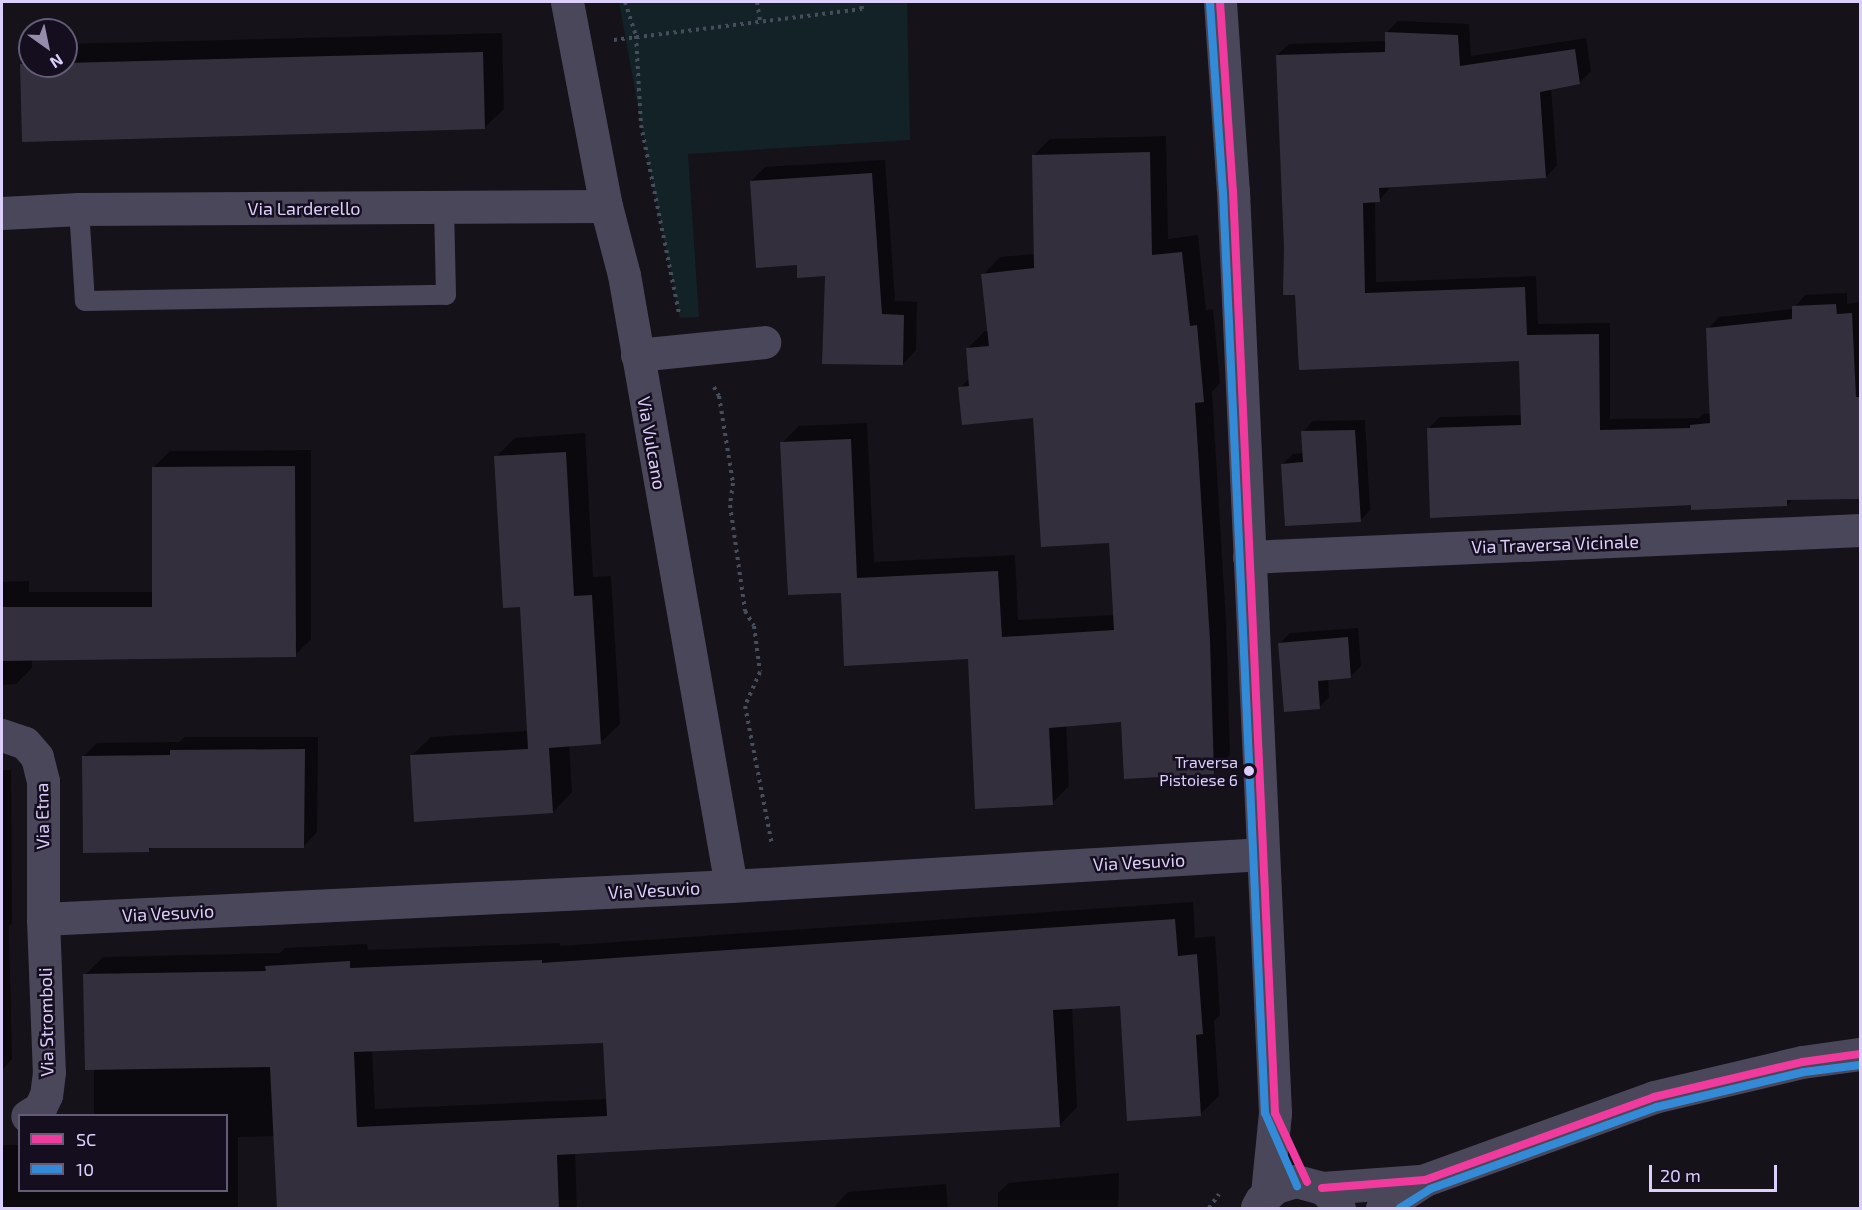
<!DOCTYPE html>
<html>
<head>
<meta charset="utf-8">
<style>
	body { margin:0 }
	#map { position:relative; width:1862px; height:1210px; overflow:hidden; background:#15121a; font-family:"Exo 2",sans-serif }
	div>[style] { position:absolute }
	.green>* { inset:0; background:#122226 }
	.shadow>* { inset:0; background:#0007 }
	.building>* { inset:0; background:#342f3d }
	.path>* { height:4px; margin-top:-2px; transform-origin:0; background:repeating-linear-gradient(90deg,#474e5b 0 3px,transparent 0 7.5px) }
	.lane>* { height:20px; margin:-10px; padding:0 10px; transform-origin:10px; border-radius:10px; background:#4b475b }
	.street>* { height:33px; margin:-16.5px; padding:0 16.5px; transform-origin:16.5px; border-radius:16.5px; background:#4b475b }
	.bus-1>* { height:8px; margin:-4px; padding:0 4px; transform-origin:4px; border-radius:4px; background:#f13a9d }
	.bus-2>* { height:8px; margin:-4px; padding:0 4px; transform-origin:4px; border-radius:4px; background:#338bd7 }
	.dots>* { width:16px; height:16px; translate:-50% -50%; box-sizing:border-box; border:3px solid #140e1e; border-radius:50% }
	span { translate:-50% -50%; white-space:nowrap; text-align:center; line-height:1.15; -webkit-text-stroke:5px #140e1e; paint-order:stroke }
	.bus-label { font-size:16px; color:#dccffb }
	.right { translate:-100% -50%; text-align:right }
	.street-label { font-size:18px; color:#dccffb }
	.frame { position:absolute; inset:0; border:3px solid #dccffb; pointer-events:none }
	.legend { position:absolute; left:18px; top:1114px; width:210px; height:78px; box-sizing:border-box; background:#140e1e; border:2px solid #645b76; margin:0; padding:8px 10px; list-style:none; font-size:18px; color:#dccffb }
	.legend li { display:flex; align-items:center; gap:12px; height:30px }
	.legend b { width:30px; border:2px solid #645b76 }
	.north { position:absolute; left:18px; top:18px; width:60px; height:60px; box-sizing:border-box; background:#140e1e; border:2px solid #645b76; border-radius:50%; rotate:147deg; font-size:16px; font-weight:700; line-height:24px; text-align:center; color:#dccffb }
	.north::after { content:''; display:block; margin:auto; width:21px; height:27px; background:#968dac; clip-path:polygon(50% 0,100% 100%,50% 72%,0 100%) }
	.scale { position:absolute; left:1649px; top:1165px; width:128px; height:27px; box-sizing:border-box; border:3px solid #dccffb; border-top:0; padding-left:8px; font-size:18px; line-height:21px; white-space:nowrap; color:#dccffb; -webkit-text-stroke:4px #140e1e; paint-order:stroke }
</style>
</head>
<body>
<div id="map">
	<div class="green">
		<div style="clip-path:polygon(619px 2px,907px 2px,910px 140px,688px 154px,699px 317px,680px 318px,647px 156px)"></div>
	</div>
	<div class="shadow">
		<div style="clip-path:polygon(1398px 21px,1469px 24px,1471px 56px,1586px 38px,1591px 71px,1579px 83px,1551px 88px,1557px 165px,1546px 177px,1391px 186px,1379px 201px,1375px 201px,1376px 282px,1536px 276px,1538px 324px,1610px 323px,1610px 419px,1699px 418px,1703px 414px,1711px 413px,1708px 329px,1719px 317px,1793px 309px,1805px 295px,1847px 293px,1847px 304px,1860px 302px,1860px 497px,1793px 499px,1787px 505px,1692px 503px,1429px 428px,1440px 417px,1522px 415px,1521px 360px,1296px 293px,1286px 248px,1277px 55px,1289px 44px,1386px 41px,1386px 33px)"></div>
		<div style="clip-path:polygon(502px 33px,504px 109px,484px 128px,24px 140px,22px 64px,30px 56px,30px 66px,66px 66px,66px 44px)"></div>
		<div style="clip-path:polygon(1166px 136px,1168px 239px,1198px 235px,1206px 310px,1213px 309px,1220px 383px,1212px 392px,1226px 622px,1230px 755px,1213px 772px,1122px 720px,1066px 725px,1069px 786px,1052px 803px,969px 657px,842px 591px,782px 443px,799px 426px,867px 423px,874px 562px,1015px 555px,1018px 620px,1115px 615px,1110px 541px,1034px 416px,960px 388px,970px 378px,968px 348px,985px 331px,989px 331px,983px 275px,1000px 257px,1035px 254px,1033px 156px,1050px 139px)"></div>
		<div style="clip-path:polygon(885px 160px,895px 301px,917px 302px,916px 350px,903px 364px,826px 275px,798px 263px,751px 181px,765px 167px)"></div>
		<div style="clip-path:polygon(1365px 420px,1370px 510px,1360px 521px,1283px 464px,1293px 454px,1304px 453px,1303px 432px,1313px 421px)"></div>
		<div style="clip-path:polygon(585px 433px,593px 577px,611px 576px,620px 724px,600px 743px,569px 745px,572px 792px,553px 812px,411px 756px,431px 737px,528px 731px,521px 606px,496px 457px,515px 438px)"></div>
		<div style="clip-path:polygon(311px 450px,311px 639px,295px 655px,32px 660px,32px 668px,16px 684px,2px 685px,2px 582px,29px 581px,29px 592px,154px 592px,154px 467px,170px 451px)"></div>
		<div style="clip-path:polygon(1358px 628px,1361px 666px,1351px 676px,1328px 678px,1329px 697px,1319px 707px,1280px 643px,1290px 633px)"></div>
		<div style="clip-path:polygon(185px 737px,318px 737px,317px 832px,304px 846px,153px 846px,148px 851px,83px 757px,97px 743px,179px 742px)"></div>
		<div style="clip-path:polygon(2px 770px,11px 770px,12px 923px,9px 926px,12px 1059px,2px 1070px)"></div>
		<div style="clip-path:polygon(evenodd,1193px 902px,1195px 938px,1215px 936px,1220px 1015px,1214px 1021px,1219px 1096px,1200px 1114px,1121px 1004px,1072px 1007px,1077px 1107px,1059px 1126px,575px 1153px,577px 1208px,279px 1208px,276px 1136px,238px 1137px,238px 1208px,2px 1208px,2px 1145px,20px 1145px,20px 1190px,226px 1190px,226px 1116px,94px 1116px,94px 1069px,85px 975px,103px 957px,280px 953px,285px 948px,367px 944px,368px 950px,560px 943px,560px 946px,1193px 902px,604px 1042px,607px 1099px,375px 1109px,372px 1050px,604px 1042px)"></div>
		<div style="clip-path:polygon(1119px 1173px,1118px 1208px,998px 1208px,998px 1193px,1009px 1183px)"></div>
		<div style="clip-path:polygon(946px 1184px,948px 1208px,833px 1208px,848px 1192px)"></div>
	</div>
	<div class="building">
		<div style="clip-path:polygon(1385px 32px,1458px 35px,1460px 66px,1575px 49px,1580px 84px,1540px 92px,1546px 178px,1379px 188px,1380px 202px,1363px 203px,1365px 293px,1525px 287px,1527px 335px,1599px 334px,1600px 430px,1690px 428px,1690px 425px,1710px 423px,1706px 328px,1792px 319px,1792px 306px,1836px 304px,1837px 314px,1852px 313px,1856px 397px,1860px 397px,1860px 499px,1787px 500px,1787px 506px,1691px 510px,1691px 505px,1430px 518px,1427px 428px,1521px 425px,1519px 361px,1299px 370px,1295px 295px,1283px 295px,1284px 248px,1276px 55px,1385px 52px)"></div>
		<div style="clip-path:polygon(483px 52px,485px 129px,22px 142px,20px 64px,66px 66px,66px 63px)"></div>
		<div style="clip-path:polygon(1150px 152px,1152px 255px,1182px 252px,1190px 326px,1197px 325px,1204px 402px,1195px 403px,1210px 640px,1214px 774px,1124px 779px,1121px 722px,1049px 728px,1053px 805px,975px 809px,968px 659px,844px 666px,841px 593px,788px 595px,780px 442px,851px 439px,857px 578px,998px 571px,1002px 637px,1114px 630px,1109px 543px,1041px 547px,1033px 418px,962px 425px,958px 387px,969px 386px,966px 348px,989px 346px,981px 274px,1034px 268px,1032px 155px)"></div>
		<div style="clip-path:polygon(872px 173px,882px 314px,904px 315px,903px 365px,822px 364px,825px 276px,797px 278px,797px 265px,756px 268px,750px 181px)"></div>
		<div style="clip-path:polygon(1355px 430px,1361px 522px,1285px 526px,1281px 464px,1303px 462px,1301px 431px)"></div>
		<div style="clip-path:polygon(566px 452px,574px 596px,592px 595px,601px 744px,549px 748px,553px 813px,414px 822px,410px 755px,528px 749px,520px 607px,503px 608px,494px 456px)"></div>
		<div style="clip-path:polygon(295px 466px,296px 657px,2px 661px,2px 607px,152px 607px,152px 467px)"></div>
		<div style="clip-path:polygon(1348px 637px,1351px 678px,1318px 681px,1320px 709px,1284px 712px,1278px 643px)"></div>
		<div style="clip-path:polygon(305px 749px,304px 848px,149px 848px,149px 852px,83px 853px,82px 756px,170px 755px,170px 750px)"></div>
		<div style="clip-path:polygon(evenodd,1175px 919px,1178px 956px,1197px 954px,1203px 1034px,1196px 1035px,1201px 1116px,1127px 1121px,1120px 1006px,1053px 1010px,1060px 1127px,557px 1155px,559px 1209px,277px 1209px,270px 1067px,85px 1070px,83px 974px,266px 971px,265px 966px,350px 961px,350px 968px,542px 960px,542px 963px,1175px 919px,603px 1043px,607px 1116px,357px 1127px,354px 1052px,603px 1043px)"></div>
	</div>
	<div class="path">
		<div style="left:625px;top:2px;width:36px;rotate:72deg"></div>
		<div style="left:636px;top:36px;width:89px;rotate:86.8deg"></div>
		<div style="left:641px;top:125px;width:192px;rotate:78.6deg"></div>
		<div style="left:757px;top:2px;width:19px;rotate:81deg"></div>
		<div style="left:614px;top:40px;width:250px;rotate:-7.1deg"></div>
		<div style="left:862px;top:9px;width:7px;rotate:-98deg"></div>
		<div style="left:714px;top:387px;width:10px;rotate:61deg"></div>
		<div style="left:719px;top:396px;width:88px;rotate:80.9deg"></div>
		<div style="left:733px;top:483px;width:22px;rotate:98deg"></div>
		<div style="left:730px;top:505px;width:107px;rotate:81.9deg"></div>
		<div style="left:745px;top:611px;width:17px;rotate:59deg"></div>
		<div style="left:754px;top:626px;width:46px;rotate:82.6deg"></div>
		<div style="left:760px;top:672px;width:37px;rotate:114deg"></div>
		<div style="left:745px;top:706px;width:142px;rotate:79deg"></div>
		<div style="left:1209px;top:1208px;width:17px;rotate:-54deg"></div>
	</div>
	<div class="lane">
		<div style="left:79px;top:209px;width:92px;rotate:86.3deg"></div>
		<div style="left:85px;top:301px;width:361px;rotate:-1deg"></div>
		<div style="left:446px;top:295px;width:89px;rotate:-91.3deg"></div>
	</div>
	<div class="street">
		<div style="left:567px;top:2px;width:208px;rotate:79.2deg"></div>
		<div style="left:606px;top:206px;width:71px;rotate:75.4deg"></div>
		<div style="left:624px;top:275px;width:620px;rotate:80.07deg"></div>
		<div style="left:1220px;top:2px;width:189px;rotate:86.1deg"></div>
		<div style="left:1233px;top:191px;width:923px;rotate:87.39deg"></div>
		<div style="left:1275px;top:1113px;width:80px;rotate:95.7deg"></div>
		<div style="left:2px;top:213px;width:77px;rotate:-3deg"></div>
		<div style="left:79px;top:209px;width:527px;rotate:-0.33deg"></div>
		<div style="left:637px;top:355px;width:128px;rotate:-5.8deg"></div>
		<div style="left:1249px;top:557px;width:612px;rotate:-2.53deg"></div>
		<div style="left:2px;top:735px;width:24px;rotate:19deg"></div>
		<div style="left:25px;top:743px;width:18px;rotate:49deg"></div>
		<div style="left:37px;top:757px;width:25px;rotate:76deg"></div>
		<div style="left:43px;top:781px;width:138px;rotate:90deg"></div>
		<div style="left:43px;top:919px;width:153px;rotate:87.8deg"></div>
		<div style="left:49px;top:1072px;width:23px;rotate:97deg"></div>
		<div style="left:46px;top:1095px;width:14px;rotate:115deg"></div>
		<div style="left:40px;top:1108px;width:15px;rotate:148deg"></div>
		<div style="left:43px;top:919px;width:689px;rotate:-2.75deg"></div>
		<div style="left:731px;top:886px;width:533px;rotate:-3.44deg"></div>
		<div style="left:1322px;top:1188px;width:98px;rotate:-4.1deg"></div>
		<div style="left:1257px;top:1207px;width:8px;rotate:-60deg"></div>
		<div style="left:1261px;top:1200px;width:20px;rotate:-41deg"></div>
		<div style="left:1276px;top:1187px;width:21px;rotate:-17deg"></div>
		<div style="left:1296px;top:1181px;width:27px;rotate:15deg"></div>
		<div style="left:1322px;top:1188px;width:13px;rotate:42deg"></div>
		<div style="left:1332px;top:1197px;width:13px;rotate:58deg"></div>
		<div style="left:1382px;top:1208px;width:51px;rotate:-33.1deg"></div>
		<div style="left:1425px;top:1180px;width:244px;rotate:-19.9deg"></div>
		<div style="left:1654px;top:1097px;width:152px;rotate:-13.3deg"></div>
		<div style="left:1802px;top:1062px;width:59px;rotate:-7.9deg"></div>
	</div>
	<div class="bus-1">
		<div style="left:1220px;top:2px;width:189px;rotate:86.1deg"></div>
		<div style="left:1233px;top:191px;width:923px;rotate:87.39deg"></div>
		<div style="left:1275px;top:1113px;width:76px;rotate:65.1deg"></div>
		<div style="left:1322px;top:1188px;width:103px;rotate:-4.4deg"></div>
		<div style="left:1425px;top:1180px;width:244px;rotate:-19.9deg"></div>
		<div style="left:1654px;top:1097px;width:152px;rotate:-13.3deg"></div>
		<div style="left:1802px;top:1062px;width:59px;rotate:-7.9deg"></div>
	</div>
	<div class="bus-2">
		<div style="left:1210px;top:3px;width:189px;rotate:86.1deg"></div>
		<div style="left:1223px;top:192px;width:922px;rotate:87.39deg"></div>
		<div style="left:1265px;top:1113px;width:80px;rotate:66.3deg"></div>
		<div style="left:1400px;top:1208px;width:36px;rotate:-32deg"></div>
		<div style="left:1430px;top:1189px;width:241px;rotate:-19.9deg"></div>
		<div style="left:1657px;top:1107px;width:151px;rotate:-13.4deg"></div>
		<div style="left:1804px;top:1072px;width:56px;rotate:-7.1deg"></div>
	</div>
	<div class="dots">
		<div style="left:1249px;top:771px;background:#dccffb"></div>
	</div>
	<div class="bus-label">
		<span class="right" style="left:1238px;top:771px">Traversa<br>Pistoiese 6</span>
	</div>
	<div class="street-label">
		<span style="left:304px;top:208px">Via Larderello</span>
		<span style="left:652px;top:443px;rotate:80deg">Via Vulcano</span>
		<span style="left:1555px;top:544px;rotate:-2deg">Via Traversa Vicinale</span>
		<span style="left:42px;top:816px;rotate:-91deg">Via Etna</span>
		<span style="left:1139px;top:862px;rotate:-3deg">Via Vesuvio</span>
		<span style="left:654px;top:890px;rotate:-3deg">Via Vesuvio</span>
		<span style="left:168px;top:913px;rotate:-3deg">Via Vesuvio</span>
		<span style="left:46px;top:1022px;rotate:-91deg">Via Stromboli</span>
	</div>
	<div class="frame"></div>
	<ul class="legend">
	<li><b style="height:8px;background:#f13a9d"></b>SC</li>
	<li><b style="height:8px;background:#338bd7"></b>10</li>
	</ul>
	<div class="north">N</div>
	<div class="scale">20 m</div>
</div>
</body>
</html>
